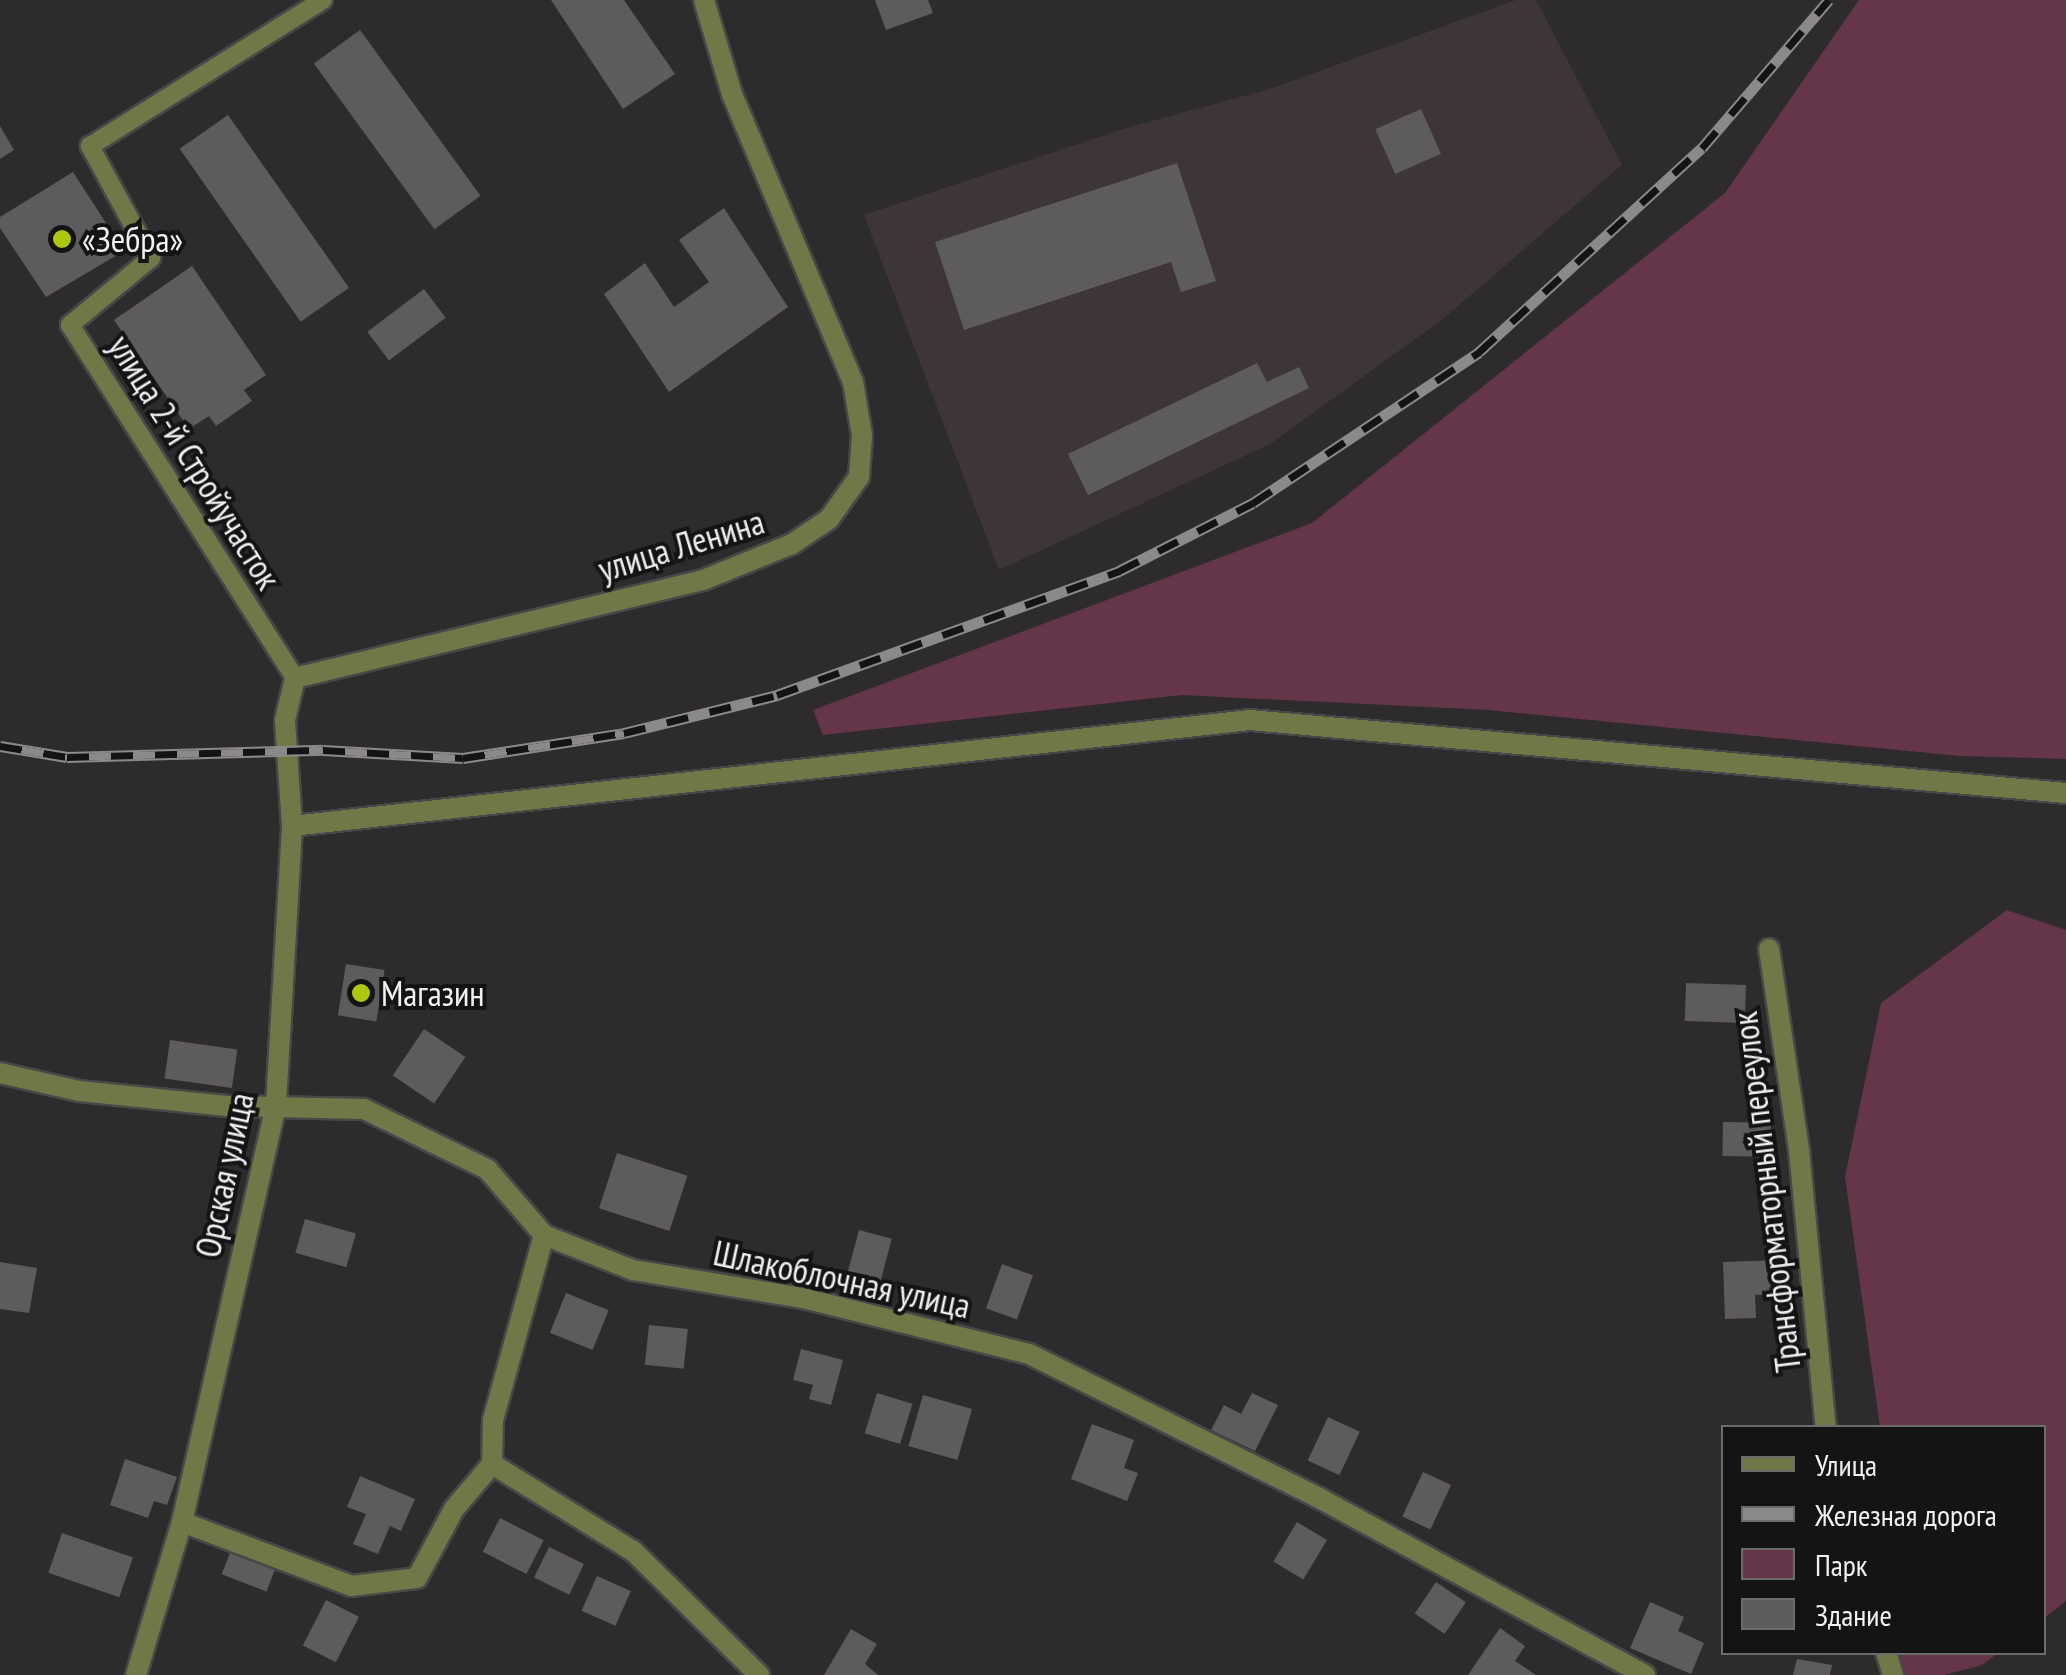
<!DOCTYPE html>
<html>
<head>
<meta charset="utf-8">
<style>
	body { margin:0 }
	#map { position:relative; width:2066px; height:1675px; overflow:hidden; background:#2e2b2c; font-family:"PT Sans Narrow",sans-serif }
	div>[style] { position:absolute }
	.built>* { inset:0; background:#3e3538 }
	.green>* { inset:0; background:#65354a }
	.building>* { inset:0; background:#5e5b5c; transform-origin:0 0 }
	.roads { filter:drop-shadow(2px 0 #494748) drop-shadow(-2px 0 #494748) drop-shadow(0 2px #494748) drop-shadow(0 -2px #494748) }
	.service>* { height:18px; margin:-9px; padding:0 9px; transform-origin:9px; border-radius:9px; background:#6f7948 }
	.minor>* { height:20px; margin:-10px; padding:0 10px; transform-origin:10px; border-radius:10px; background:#6f7948 }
	.tertiary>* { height:20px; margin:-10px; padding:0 10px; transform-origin:10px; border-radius:10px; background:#6f7948 }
	.rail>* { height:11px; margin-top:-5.5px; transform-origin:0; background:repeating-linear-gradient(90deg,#151415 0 22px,#8c898a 0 44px); box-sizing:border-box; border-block:2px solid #8c898a }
	.dots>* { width:28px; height:28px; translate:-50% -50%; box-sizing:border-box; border:5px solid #151415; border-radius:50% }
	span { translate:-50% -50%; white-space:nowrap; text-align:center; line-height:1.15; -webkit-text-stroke:8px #151415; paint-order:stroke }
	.poi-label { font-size:35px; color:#f2f0f1 }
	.left { translate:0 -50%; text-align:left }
	.street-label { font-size:35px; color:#f2f0f1 }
	.legend { position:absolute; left:1721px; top:1425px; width:325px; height:230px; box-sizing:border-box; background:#151415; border:2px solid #6d6c6d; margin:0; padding:12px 18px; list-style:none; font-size:30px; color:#f2f0f1 }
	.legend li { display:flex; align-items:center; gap:20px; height:50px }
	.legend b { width:50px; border:2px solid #6d6c6d }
</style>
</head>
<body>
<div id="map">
	<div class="built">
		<div style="clip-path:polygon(1516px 0,1536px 0,1622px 165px,1443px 319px,1270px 444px,999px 570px,864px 215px,1126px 128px,1270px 89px)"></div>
	</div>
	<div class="green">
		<div style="clip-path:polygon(1859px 0,2066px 0,2066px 759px,1960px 756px,1488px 710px,1182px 695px,823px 735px,813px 710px,1312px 523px,1725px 193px)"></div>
		<div style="clip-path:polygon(2007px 910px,2066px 930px,2066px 1601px,2044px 1618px,2044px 1428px,1880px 1427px,1845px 1177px,1881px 1003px)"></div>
		<div style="clip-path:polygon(1889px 1653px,1998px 1653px,1982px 1665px,1944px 1675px,1889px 1675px)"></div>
	</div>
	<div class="building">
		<div style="clip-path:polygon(551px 0,624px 0,675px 74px,623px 109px)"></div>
		<div style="clip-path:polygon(875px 0,928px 0,933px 13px,886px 30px)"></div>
		<div style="left:360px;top:30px;width:205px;height:57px;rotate:54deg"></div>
		<div style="left:1421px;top:109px;width:49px;height:50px;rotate:66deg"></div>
		<div style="left:228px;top:115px;width:211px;height:59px;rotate:55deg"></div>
		<div style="clip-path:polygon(0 126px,14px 150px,0 159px)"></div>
		<div style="clip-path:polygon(1177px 163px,1216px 281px,1181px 292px,1171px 262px,964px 330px,935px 242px)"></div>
		<div style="clip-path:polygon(73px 172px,124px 251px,46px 297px,0 228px,0 217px)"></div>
		<div style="clip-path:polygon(724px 208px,788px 307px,669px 392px,604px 294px,645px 263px,674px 307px,709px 282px,679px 240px)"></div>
		<div style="clip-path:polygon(192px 266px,266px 375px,244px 390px,252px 401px,216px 426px,209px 416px,189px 429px,114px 320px)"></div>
		<div style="left:424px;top:289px;width:36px;height:71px;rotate:53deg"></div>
		<div style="clip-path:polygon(1257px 363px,1267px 382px,1299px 367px,1309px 388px,1088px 495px,1068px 454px)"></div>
		<div style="left:346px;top:964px;width:39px;height:52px;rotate:9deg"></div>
		<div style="left:1746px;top:985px;width:38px;height:60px;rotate:92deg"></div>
		<div style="left:424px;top:1029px;width:50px;height:56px;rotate:34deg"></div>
		<div style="left:170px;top:1040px;width:68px;height:39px;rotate:8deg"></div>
		<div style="left:1723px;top:1122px;width:48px;height:34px;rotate:1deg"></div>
		<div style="left:617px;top:1153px;width:74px;height:58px;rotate:18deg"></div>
		<div style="left:305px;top:1219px;width:53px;height:35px;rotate:16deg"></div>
		<div style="left:859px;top:1230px;width:34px;height:61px;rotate:15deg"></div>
		<div style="clip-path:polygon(1779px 1260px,1781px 1294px,1755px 1295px,1756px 1318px,1725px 1319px,1723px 1262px)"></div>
		<div style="clip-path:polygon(0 1262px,37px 1268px,29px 1313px,0 1309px)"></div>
		<div style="left:1002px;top:1264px;width:33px;height:47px;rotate:20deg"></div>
		<div style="left:566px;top:1293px;width:46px;height:43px;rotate:22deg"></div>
		<div style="left:649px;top:1325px;width:39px;height:40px;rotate:6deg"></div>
		<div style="clip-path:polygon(801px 1349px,843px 1360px,831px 1405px,809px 1399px,813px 1385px,793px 1380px)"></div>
		<div style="left:877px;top:1393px;width:37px;height:42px;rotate:17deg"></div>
		<div style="clip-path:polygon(1252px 1393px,1278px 1405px,1255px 1451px,1211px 1430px,1224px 1405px,1241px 1414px)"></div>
		<div style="left:923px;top:1395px;width:51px;height:53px;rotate:16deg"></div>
		<div style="left:1328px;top:1417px;width:35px;height:48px;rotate:25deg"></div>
		<div style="clip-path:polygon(1092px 1424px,1134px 1440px,1124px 1468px,1138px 1473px,1127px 1501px,1071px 1479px)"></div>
		<div style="clip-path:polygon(125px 1459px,177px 1477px,167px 1505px,154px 1501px,148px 1518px,110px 1505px)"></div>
		<div style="left:1423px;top:1472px;width:31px;height:49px;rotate:25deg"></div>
		<div style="clip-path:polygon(360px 1476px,415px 1499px,401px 1531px,390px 1526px,378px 1554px,353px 1544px,366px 1514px,347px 1507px)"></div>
		<div style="left:500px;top:1518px;width:49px;height:38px;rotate:27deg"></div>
		<div style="left:1297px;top:1522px;width:35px;height:46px;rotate:31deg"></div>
		<div style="left:62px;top:1533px;width:75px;height:42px;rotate:19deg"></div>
		<div style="left:549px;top:1547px;width:39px;height:34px;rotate:26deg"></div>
		<div style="left:231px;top:1550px;width:48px;height:26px;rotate:21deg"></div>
		<div style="left:597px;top:1576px;width:37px;height:38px;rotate:24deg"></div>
		<div style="left:1436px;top:1582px;width:36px;height:38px;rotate:34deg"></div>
		<div style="left:326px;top:1600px;width:37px;height:51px;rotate:27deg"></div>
		<div style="clip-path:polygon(1650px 1602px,1684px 1617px,1678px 1631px,1704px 1643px,1691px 1674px,1630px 1648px)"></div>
		<div style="clip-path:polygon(1500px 1628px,1525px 1646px,1515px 1661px,1536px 1675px,1468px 1675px)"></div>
		<div style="clip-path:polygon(851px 1629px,877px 1644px,865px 1664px,878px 1675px,824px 1675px)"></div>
		<div style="clip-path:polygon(1797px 1659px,1832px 1665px,1830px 1675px,1793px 1675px)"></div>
	</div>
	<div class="roads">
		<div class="service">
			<div style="left:295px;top:678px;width:419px;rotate:-122.5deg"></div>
			<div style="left:70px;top:325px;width:105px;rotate:-39.6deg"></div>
			<div style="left:151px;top:258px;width:128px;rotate:-118.6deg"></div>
			<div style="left:90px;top:146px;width:275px;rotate:-32.1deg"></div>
		</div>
		<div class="minor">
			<div style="left:292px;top:826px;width:964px;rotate:-6.31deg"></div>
			<div style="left:1250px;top:720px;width:819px;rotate:5.11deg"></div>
			<div style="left:1769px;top:949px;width:203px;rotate:81.5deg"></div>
			<div style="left:1799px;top:1150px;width:279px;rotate:84.5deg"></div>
			<div style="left:0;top:1073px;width:81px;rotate:12.8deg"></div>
			<div style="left:79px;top:1091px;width:149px;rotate:5.8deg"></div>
			<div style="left:227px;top:1106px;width:137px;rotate:1.3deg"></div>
			<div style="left:364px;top:1109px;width:137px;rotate:26deg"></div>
			<div style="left:487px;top:1169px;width:87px;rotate:49.2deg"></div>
			<div style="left:544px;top:1235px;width:96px;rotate:21.5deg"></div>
			<div style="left:633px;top:1270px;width:172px;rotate:9.4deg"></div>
			<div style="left:803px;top:1298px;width:233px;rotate:13.9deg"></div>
			<div style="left:1029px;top:1354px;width:324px;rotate:26.4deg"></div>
			<div style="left:1319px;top:1498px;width:371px;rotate:28.5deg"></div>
			<div style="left:492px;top:1464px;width:44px;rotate:-88.7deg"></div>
			<div style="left:493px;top:1420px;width:192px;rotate:-74.6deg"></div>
			<div style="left:182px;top:1522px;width:181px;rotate:20.7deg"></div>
			<div style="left:351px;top:1586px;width:66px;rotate:-6.9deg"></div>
			<div style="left:417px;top:1578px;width:78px;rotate:-61.8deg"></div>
			<div style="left:454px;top:1509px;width:59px;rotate:-49.8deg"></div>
			<div style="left:492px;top:1464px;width:166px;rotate:31.7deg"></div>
			<div style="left:633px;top:1551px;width:177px;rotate:44.5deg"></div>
			<div style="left:1886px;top:1652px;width:24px;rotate:73deg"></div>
			<div style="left:136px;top:1675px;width:160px;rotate:-73.3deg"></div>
			<div style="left:182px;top:1522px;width:427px;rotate:-77.3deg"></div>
		</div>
		<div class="tertiary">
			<div style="left:276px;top:1105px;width:279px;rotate:-86.7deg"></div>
			<div style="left:292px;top:826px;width:106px;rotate:-93.8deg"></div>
			<div style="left:285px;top:720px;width:43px;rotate:-76.6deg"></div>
			<div style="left:295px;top:678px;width:420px;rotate:-13.5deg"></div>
			<div style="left:703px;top:580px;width:96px;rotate:-22deg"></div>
			<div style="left:792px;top:544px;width:45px;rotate:-34deg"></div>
			<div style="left:829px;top:519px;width:52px;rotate:-54.5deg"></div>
			<div style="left:859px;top:477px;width:42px;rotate:-85.9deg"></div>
			<div style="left:862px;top:435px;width:54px;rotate:-99.6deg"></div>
			<div style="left:853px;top:382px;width:312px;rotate:-112.8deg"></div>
			<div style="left:732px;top:94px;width:98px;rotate:-106.6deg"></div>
		</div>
	</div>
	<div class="rail">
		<div style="left:0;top:746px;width:68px;rotate:9.3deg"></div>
		<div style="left:67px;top:757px;width:256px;rotate:-1.6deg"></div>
		<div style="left:323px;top:750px;width:140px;rotate:3.3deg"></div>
		<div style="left:463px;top:758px;width:163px;rotate:-8.8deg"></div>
		<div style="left:624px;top:733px;width:158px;rotate:-13.9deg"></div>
		<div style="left:777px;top:695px;width:364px;rotate:-19.9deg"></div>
		<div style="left:1119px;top:571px;width:150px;rotate:-26.9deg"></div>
		<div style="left:1253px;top:503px;width:272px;rotate:-33.7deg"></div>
		<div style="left:1479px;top:352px;width:302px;rotate:-42.5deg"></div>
		<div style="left:1702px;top:148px;width:195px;rotate:-49.4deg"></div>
	</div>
	<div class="dots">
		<div style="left:62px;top:239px;background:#adc60f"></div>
		<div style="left:361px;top:993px;background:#adc60f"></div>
	</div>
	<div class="poi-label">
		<span class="left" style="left:82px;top:239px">«Зебра»</span>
		<span class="left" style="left:381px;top:993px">Магазин</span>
	</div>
	<div class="street-label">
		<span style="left:195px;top:462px;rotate:58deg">улица 2-й Стройучасток</span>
		<span style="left:681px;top:545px;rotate:-17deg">улица Ленина</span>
		<span style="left:224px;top:1175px;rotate:-78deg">Орская улица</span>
		<span style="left:1766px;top:1192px;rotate:-97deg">Трансформаторный переулок</span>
		<span style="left:842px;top:1279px;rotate:12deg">Шлакоблочная улица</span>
	</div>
	<ul class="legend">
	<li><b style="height:12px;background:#6f7948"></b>Улица</li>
	<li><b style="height:12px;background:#8c898a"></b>Железная дорога</li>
	<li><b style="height:28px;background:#65354a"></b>Парк</li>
	<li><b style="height:28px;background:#5e5b5c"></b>Здание</li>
	</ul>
</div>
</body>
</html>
